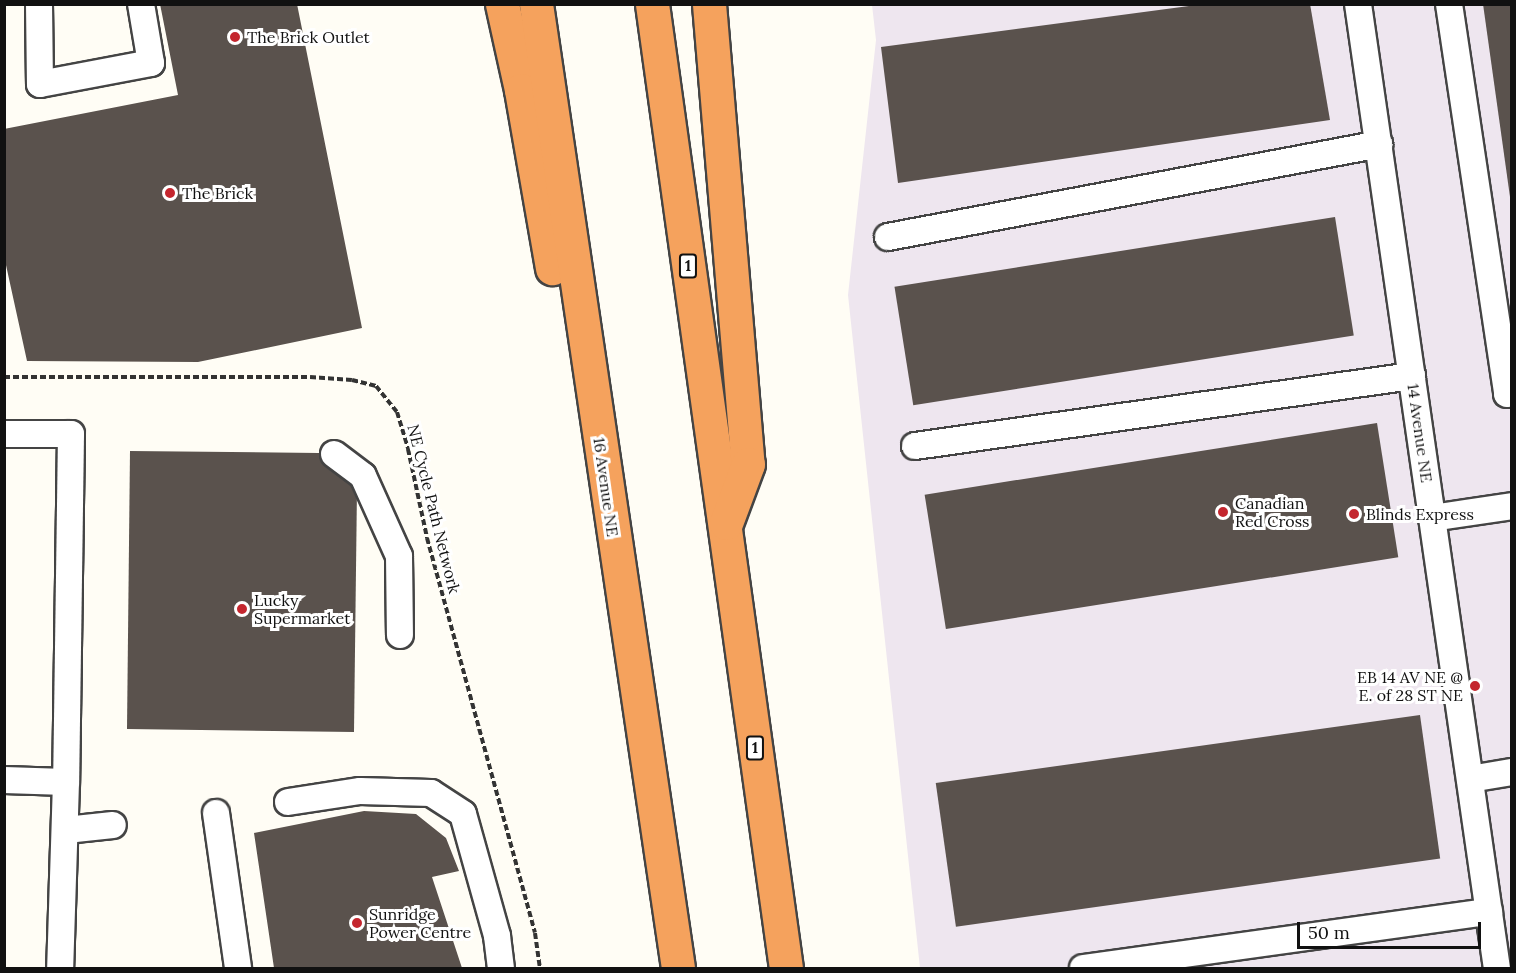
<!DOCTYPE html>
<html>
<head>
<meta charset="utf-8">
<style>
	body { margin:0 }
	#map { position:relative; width:1516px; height:973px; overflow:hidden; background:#fffdf5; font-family:Lora,serif }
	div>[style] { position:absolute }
	.industrial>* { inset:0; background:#eee6ef }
	.building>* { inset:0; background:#5a524d; transform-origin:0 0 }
	.path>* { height:4px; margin-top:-2px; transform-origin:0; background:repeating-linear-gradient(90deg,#333 0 6px,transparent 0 9px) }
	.roads { filter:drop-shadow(2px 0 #444) drop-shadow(-2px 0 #444) drop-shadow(0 2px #444) drop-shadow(0 -2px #444) }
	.minor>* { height:26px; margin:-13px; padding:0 13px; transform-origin:13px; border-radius:13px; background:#fff }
	.highway>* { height:33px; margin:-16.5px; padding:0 16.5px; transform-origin:16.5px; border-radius:16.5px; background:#f5a25d }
	.dots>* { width:16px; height:16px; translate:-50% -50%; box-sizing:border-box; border:3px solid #fff; border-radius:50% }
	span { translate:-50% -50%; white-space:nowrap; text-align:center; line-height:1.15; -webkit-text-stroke:6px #fff; paint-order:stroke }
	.shield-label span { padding:2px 4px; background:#fff; border:2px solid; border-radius:4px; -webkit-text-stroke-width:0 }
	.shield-label { font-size:15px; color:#111; font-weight:700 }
	.poi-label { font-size:16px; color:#111 }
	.left { translate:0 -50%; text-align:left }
	.right { translate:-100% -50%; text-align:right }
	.street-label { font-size:16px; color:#111 }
	.frame { position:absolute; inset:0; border:6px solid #111; pointer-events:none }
	.scale { position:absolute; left:1297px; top:922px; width:184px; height:27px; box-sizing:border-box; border:3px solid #111; border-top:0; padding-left:8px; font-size:18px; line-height:21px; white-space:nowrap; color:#111; -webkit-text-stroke:4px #fff; paint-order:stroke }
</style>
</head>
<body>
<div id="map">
	<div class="industrial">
		<div style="clip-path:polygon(872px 5px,1511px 5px,1511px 968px,920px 968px,848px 295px,876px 40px)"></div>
	</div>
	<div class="building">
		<div style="clip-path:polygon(160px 4px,297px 4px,362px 328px,198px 362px,27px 361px,4px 256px,4px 129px,178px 95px)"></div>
		<div style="clip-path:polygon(1204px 4px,1310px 4px,1330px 120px,898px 183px,881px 47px)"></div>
		<div style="clip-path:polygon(1483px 4px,1512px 4px,1512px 197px,1510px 197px)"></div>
		<div style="left:1335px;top:217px;width:120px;height:446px;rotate:81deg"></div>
		<div style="left:1377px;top:423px;width:136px;height:458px;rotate:81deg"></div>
		<div style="clip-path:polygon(130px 451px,319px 453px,357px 488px,354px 732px,127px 729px)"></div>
		<div style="left:1420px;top:715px;width:145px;height:489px;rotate:82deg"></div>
		<div style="clip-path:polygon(364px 811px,416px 814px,446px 838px,459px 871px,432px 877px,462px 968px,274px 968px,254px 833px)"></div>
	</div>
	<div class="path">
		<div style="left:4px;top:377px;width:306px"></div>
		<div style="left:310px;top:377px;width:42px;rotate:4.1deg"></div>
		<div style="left:352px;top:380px;width:25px;rotate:14deg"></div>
		<div style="left:376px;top:386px;width:33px;rotate:51deg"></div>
		<div style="left:397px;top:412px;width:39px;rotate:73deg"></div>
		<div style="left:408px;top:449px;width:91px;rotate:77.9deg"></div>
		<div style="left:427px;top:538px;width:409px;rotate:74.7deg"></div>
		<div style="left:535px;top:933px;width:35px;rotate:82deg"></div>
	</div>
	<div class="roads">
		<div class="minor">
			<div style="left:39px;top:4px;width:80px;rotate:89.3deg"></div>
			<div style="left:40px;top:84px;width:113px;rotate:-10.7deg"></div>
			<div style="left:151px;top:63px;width:60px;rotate:-99.6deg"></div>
			<div style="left:1358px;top:4px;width:974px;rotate:81.8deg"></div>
			<div style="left:1449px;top:4px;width:394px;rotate:81.5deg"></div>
			<div style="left:1507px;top:394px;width:5px;rotate:-11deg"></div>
			<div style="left:888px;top:237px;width:500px;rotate:-10.7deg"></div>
			<div style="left:4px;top:434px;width:67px"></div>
			<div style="left:71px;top:434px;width:348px;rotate:90.8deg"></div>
			<div style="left:915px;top:446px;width:502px;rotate:-8.02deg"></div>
			<div style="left:334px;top:454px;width:36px;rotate:37deg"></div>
			<div style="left:363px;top:476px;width:88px;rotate:65.8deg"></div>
			<div style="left:399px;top:556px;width:79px;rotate:89.3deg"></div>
			<div style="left:1432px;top:518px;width:81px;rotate:-8.5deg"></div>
			<div style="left:1470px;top:779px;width:43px;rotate:-9.5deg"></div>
			<div style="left:4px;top:780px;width:62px;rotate:1.8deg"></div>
			<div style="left:66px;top:782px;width:186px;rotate:91.8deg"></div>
			<div style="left:288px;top:802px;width:73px;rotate:-8.7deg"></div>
			<div style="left:360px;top:791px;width:71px;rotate:1.6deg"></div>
			<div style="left:431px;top:793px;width:38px;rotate:33deg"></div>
			<div style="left:463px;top:814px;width:127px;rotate:74.4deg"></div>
			<div style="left:497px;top:936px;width:32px;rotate:83deg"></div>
			<div style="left:216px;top:813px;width:157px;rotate:81.9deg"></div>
			<div style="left:66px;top:830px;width:47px;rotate:-6.1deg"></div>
			<div style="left:1083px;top:968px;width:410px;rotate:-7.9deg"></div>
		</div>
		<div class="highway">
			<div style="left:502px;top:4px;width:88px;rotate:77.5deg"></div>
			<div style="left:521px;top:90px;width:181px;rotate:80.1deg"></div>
			<div style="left:536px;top:4px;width:974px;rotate:81.62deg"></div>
			<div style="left:652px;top:4px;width:973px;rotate:82.09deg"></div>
			<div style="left:709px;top:4px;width:462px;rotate:85.2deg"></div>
			<div style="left:748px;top:464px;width:63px;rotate:110.4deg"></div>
		</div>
	</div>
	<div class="dots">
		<div style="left:235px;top:37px;background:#c4262e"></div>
		<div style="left:170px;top:193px;background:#c4262e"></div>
		<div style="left:1223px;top:512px;background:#c4262e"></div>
		<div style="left:1354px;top:514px;background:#c4262e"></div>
		<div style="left:242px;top:609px;background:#c4262e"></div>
		<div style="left:1475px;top:686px;background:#c4262e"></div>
		<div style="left:357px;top:923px;background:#c4262e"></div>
	</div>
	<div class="shield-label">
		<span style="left:688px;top:266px">1</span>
		<span style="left:755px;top:748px">1</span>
	</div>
	<div class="poi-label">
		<span class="left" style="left:247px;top:37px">The Brick Outlet</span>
		<span class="left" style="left:182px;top:193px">The Brick</span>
		<span class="left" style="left:1235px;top:512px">Canadian<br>Red Cross</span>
		<span class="left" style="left:1366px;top:514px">Blinds Express</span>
		<span class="left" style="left:254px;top:609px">Lucky<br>Supermarket</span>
		<span class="right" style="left:1463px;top:686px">EB 14 AV NE @<br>E. of 28 ST NE</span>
		<span class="left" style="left:369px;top:923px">Sunridge<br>Power Centre</span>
	</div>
	<div class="street-label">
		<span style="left:1420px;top:433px;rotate:82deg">14 Avenue NE</span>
		<span style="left:606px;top:487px;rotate:82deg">16 Avenue NE</span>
		<span style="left:434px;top:509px;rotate:76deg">NE Cycle Path Network</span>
	</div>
	<div class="frame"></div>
	<div class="scale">50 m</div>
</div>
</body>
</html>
